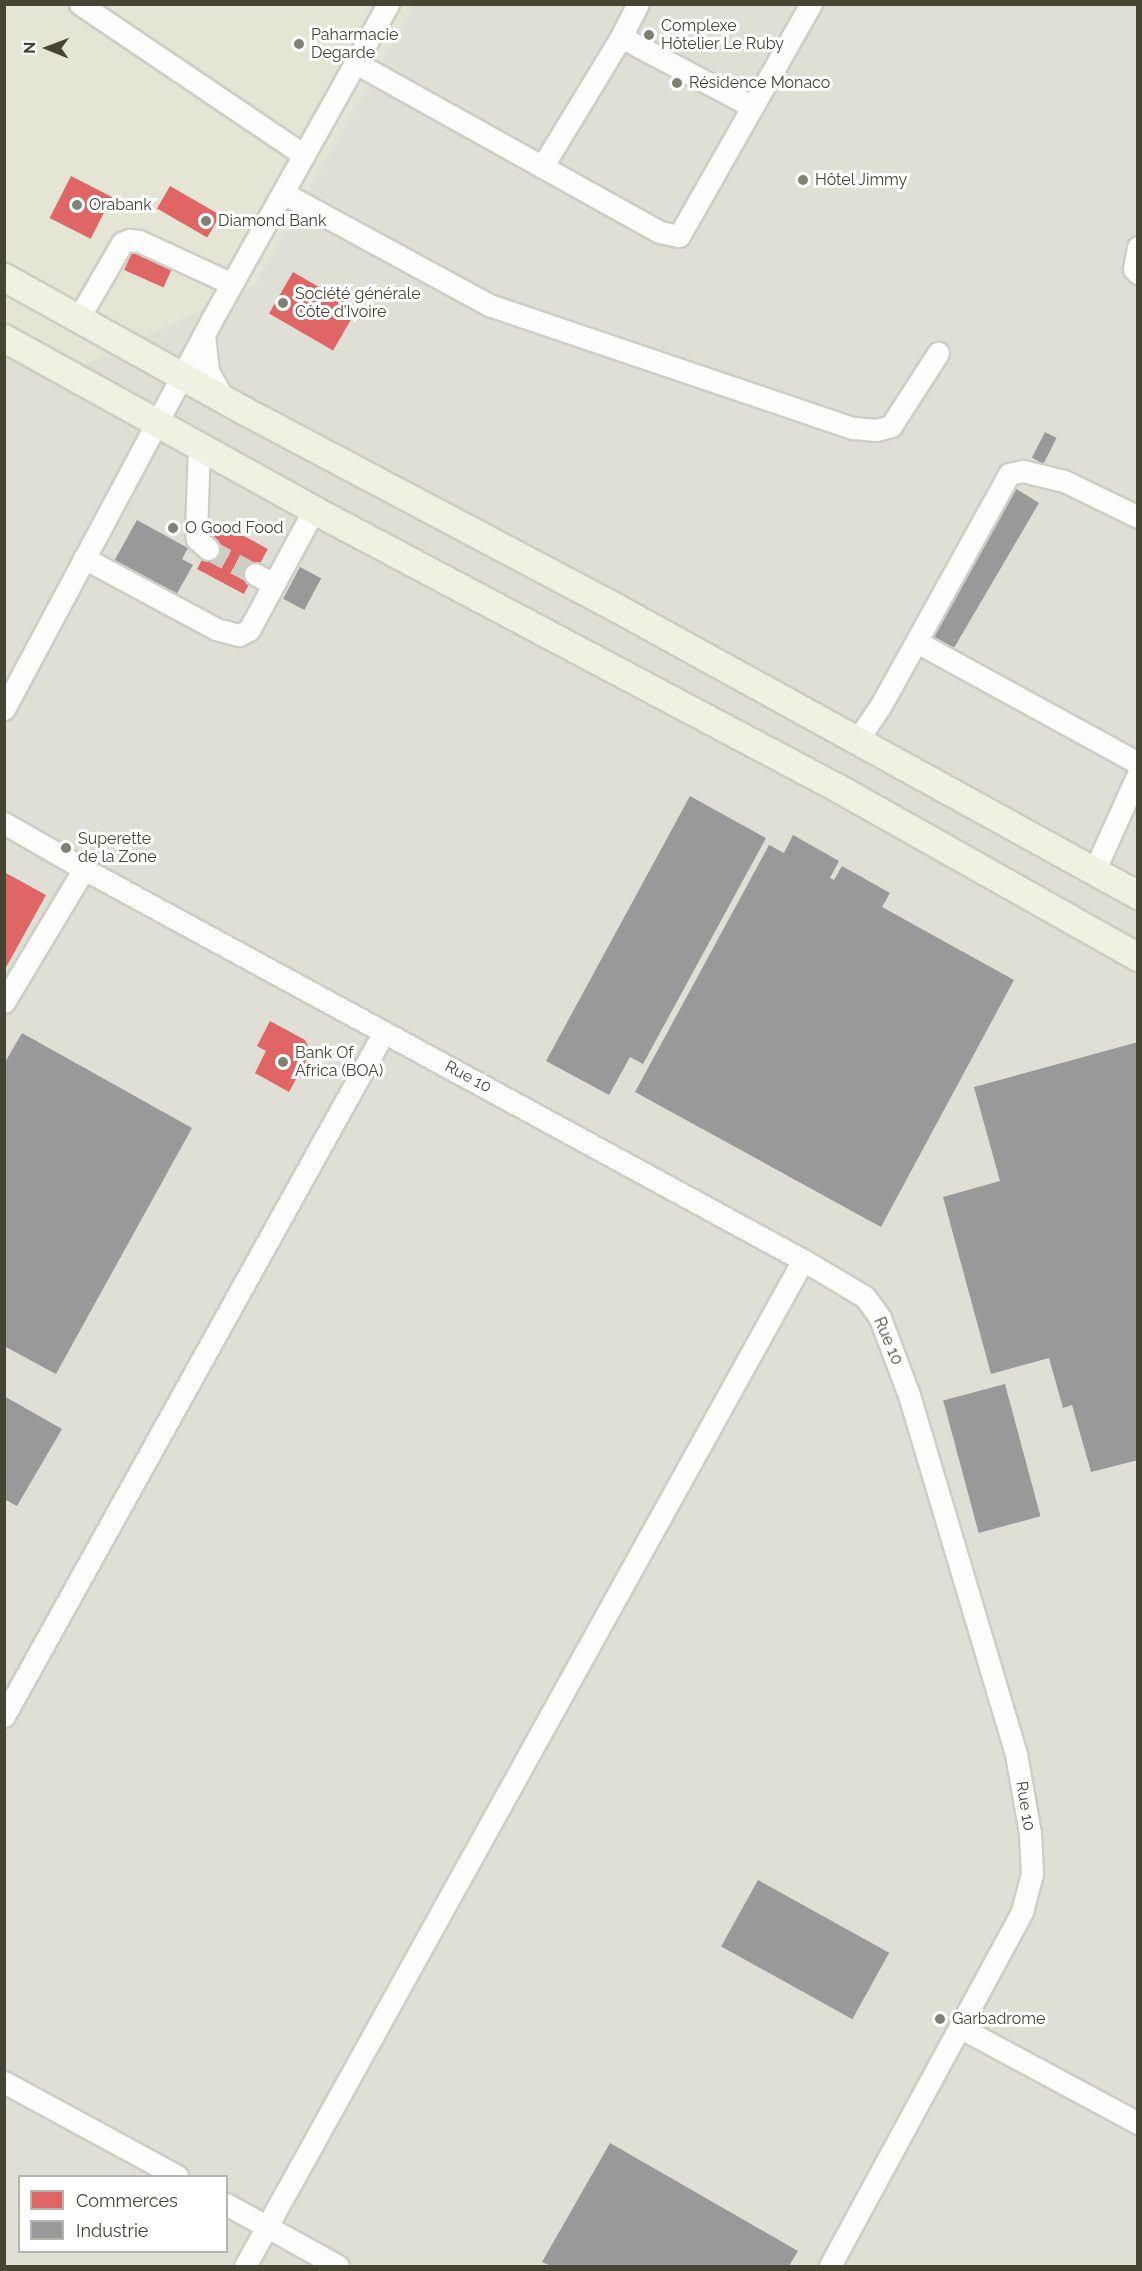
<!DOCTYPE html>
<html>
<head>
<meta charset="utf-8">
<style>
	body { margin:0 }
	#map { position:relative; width:1142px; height:2271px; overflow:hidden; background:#eff0e8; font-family:Raleway,sans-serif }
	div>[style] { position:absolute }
	.residential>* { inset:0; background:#e4e5d5 }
	.industrial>* { inset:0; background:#e0dfd6 }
	.shops>* { inset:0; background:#e06666; transform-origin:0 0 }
	.industry>* { inset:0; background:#999; transform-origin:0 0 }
	.minor-tunnel>* { height:21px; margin-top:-10.5px; transform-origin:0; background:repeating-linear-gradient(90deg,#cdcec4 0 21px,transparent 0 31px) }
	.roads { filter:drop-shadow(2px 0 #cdcec5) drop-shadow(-2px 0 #cdcec5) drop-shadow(0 2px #cdcec5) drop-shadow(0 -2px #cdcec5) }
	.minor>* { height:21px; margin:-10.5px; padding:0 10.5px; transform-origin:10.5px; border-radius:10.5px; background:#fdfdfc }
	.major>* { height:27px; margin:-13.5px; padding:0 13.5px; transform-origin:13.5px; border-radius:13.5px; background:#eff1e2 }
	.dots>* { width:16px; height:16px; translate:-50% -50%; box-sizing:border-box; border:3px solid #fff; border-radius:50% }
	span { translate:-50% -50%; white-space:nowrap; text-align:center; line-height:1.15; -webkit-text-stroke:6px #fff; paint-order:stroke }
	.poi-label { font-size:16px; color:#464534 }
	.left { translate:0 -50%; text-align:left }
	.street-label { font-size:16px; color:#464534 }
	.frame { position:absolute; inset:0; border:6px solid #464534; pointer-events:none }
	.legend { position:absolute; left:18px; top:2175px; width:210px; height:78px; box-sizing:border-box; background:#fff; border:2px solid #b5b5ae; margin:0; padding:8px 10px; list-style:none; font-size:18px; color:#464534 }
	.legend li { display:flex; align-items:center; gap:12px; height:30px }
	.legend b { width:30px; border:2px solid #b5b5ae }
	.north { position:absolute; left:18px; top:18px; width:60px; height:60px; -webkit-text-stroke:4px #fff; paint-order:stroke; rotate:271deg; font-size:16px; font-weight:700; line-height:24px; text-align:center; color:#464534 }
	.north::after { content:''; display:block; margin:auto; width:21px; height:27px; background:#464534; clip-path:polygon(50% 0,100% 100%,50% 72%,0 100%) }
</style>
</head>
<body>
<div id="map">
	<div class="residential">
		<div style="clip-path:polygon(4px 5px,414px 5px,254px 285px,51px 380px,5px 355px)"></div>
	</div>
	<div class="industrial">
		<div style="clip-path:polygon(evenodd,414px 5px,1137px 5px,1137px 2266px,5px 2266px,4px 355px,51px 380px,254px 285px,414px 5px,20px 2176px,226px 2176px,226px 2252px,20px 2252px,20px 2176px)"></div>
	</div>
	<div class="shops">
		<div style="left:71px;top:176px;width:46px;height:47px;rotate:27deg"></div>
		<div style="left:170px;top:186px;width:58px;height:26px;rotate:30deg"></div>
		<div style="left:134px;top:248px;width:43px;height:24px;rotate:24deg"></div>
		<div style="left:293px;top:272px;width:74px;height:48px;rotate:30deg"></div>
		<div style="left:221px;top:524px;width:53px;height:51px;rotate:28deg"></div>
		<div style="clip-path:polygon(4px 872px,46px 895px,4px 971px)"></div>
		<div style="clip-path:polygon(270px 1021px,305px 1040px,311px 1052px,289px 1092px,255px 1073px,266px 1051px,257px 1046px)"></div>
	</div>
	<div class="industry">
		<div style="left:1045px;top:432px;width:13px;height:29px;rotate:27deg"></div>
		<div style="clip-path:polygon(1010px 485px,1039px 503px,951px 653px,926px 637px)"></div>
		<div style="clip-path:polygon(137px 520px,188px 548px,182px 559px,193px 565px,175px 597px,113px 563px)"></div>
		<div style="left:300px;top:567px;width:24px;height:36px;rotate:28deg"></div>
		<div style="clip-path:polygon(690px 796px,766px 838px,643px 1064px,630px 1057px,609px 1095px,546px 1061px)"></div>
		<div style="clip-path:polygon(793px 835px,839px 861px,830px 878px,834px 880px,842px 866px,890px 893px,882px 907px,1014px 980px,881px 1227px,635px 1092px,769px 845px,784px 853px)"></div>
		<div style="clip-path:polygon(22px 1033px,192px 1128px,56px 1374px,4px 1346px,4px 1064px)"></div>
		<div style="clip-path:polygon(1138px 1042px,1138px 1460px,1091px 1472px,1072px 1405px,1063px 1408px,1049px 1358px,991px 1374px,943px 1197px,1000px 1181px,974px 1087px)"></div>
		<div style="left:1005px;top:1384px;width:137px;height:64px;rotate:75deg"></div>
		<div style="clip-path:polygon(4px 1396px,62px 1429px,17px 1506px,4px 1499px)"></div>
		<div style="left:758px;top:1880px;width:150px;height:76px;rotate:29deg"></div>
		<div style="clip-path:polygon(610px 2143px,798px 2251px,789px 2266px,551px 2266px,542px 2262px)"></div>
	</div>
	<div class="minor-tunnel">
		<div style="left:208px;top:549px;width:53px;rotate:28deg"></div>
	</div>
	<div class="roads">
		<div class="minor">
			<div style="left:80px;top:4px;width:270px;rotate:34deg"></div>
			<div style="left:621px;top:37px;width:37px;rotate:-63deg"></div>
			<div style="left:356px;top:63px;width:348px;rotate:29.1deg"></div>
			<div style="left:660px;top:232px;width:19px;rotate:12deg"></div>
			<div style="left:679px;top:236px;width:267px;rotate:-60.4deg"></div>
			<div style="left:542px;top:167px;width:152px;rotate:-58.7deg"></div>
			<div style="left:621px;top:37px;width:149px;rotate:27.9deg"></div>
			<div style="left:283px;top:193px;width:234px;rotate:28.5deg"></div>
			<div style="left:489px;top:305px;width:384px;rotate:18.7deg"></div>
			<div style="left:853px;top:428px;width:23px;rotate:5deg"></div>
			<div style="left:876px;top:430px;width:16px;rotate:-15deg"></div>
			<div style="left:891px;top:426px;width:87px;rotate:-57.2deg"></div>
			<div style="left:1138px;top:247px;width:22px;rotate:100deg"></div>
			<div style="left:1134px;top:269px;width:6px;rotate:45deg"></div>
			<div style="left:78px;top:319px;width:88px;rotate:-59.9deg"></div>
			<div style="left:122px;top:243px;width:8px;rotate:-23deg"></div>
			<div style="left:129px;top:240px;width:10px;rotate:6deg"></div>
			<div style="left:139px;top:241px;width:102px;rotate:24.8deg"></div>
			<div style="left:204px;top:334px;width:37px;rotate:84deg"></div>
			<div style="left:208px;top:371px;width:33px;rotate:61deg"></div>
			<div style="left:199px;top:446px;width:85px;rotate:92deg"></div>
			<div style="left:196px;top:531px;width:8px;rotate:83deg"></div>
			<div style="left:197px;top:539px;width:15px;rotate:42deg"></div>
			<div style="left:84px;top:558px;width:150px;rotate:28.3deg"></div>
			<div style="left:216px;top:629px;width:24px;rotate:15deg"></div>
			<div style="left:239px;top:635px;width:11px;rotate:-27deg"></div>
			<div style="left:249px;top:630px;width:136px;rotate:-61.6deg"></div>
			<div style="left:255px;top:574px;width:21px;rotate:28deg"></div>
			<div style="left:917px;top:642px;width:252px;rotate:28.7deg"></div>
			<div style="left:4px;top:709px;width:440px;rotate:-61.9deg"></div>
			<div style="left:211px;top:321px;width:363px;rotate:-60.8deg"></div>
			<div style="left:858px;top:739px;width:41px;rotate:-55.9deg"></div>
			<div style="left:881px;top:705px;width:264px;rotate:-61deg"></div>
			<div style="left:1009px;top:474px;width:14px;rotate:-12deg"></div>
			<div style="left:1023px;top:471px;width:42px;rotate:13.7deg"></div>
			<div style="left:1064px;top:481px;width:82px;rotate:25.9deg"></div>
			<div style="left:4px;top:823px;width:92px;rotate:29.9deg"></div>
			<div style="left:84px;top:869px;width:818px;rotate:28.54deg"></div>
			<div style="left:803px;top:1260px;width:72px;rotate:30.8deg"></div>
			<div style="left:865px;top:1297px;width:26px;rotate:54deg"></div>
			<div style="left:880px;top:1318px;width:82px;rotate:69.4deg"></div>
			<div style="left:909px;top:1395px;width:375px;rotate:73.4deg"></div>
			<div style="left:1016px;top:1754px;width:80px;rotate:80deg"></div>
			<div style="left:1030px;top:1833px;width:41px;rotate:87.2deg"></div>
			<div style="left:1032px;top:1874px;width:39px;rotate:105deg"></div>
			<div style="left:1022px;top:1912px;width:403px;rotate:118.5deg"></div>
			<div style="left:1094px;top:871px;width:107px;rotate:-65.6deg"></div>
			<div style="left:4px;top:1002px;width:155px;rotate:-59deg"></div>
			<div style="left:4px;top:1716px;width:782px;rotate:-60.95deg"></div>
			<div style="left:961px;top:2028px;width:201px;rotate:28.2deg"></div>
			<div style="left:4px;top:2082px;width:197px;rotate:28.5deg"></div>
			<div style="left:226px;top:2204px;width:128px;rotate:29deg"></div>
			<div style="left:245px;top:2266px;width:1150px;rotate:-60.98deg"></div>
		</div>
		<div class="major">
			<div style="left:4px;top:277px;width:274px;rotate:29.1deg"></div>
			<div style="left:243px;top:410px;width:423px;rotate:27.9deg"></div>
			<div style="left:617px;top:608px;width:595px;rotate:28.85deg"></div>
			<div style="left:4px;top:338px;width:355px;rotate:29deg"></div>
			<div style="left:314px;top:510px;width:593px;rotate:27.95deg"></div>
			<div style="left:838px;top:788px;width:344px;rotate:29.4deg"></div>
		</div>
	</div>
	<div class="dots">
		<div style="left:649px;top:35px;background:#818173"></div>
		<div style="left:299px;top:44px;background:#818173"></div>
		<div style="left:677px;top:83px;background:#818173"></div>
		<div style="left:803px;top:180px;background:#818173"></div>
		<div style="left:77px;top:205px;background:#818173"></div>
		<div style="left:206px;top:221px;background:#818173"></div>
		<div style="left:283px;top:303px;background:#818173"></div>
		<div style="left:173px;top:528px;background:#818173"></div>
		<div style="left:66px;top:848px;background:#818173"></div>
		<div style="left:283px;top:1062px;background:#818173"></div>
		<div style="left:940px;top:2019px;background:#818173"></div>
	</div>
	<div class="poi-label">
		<span class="left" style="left:661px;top:35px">Complexe<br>Hôtelier Le Ruby</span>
		<span class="left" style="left:311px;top:44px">Paharmacie<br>Degarde</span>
		<span class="left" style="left:689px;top:83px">Résidence Monaco</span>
		<span class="left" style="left:815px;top:180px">Hôtel Jimmy</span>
		<span class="left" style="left:89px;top:205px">Orabank</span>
		<span class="left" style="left:218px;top:221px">Diamond Bank</span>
		<span class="left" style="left:295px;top:303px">Société générale<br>Côte d’Ivoire</span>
		<span class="left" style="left:185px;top:528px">O Good Food</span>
		<span class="left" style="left:78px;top:848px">Superette<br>de la Zone</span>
		<span class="left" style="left:295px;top:1062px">Bank Of<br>Africa (BOA)</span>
		<span class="left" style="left:952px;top:2019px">Garbadrome</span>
	</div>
	<div class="street-label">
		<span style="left:468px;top:1077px;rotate:28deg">Rue 10</span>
		<span style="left:888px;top:1341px;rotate:67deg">Rue 10</span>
		<span style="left:1025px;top:1806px;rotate:81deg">Rue 10</span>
	</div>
	<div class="frame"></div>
	<ul class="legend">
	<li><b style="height:16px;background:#e06666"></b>Commerces</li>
	<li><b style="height:16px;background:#999"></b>Industrie</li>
	</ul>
	<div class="north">N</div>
</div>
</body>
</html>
